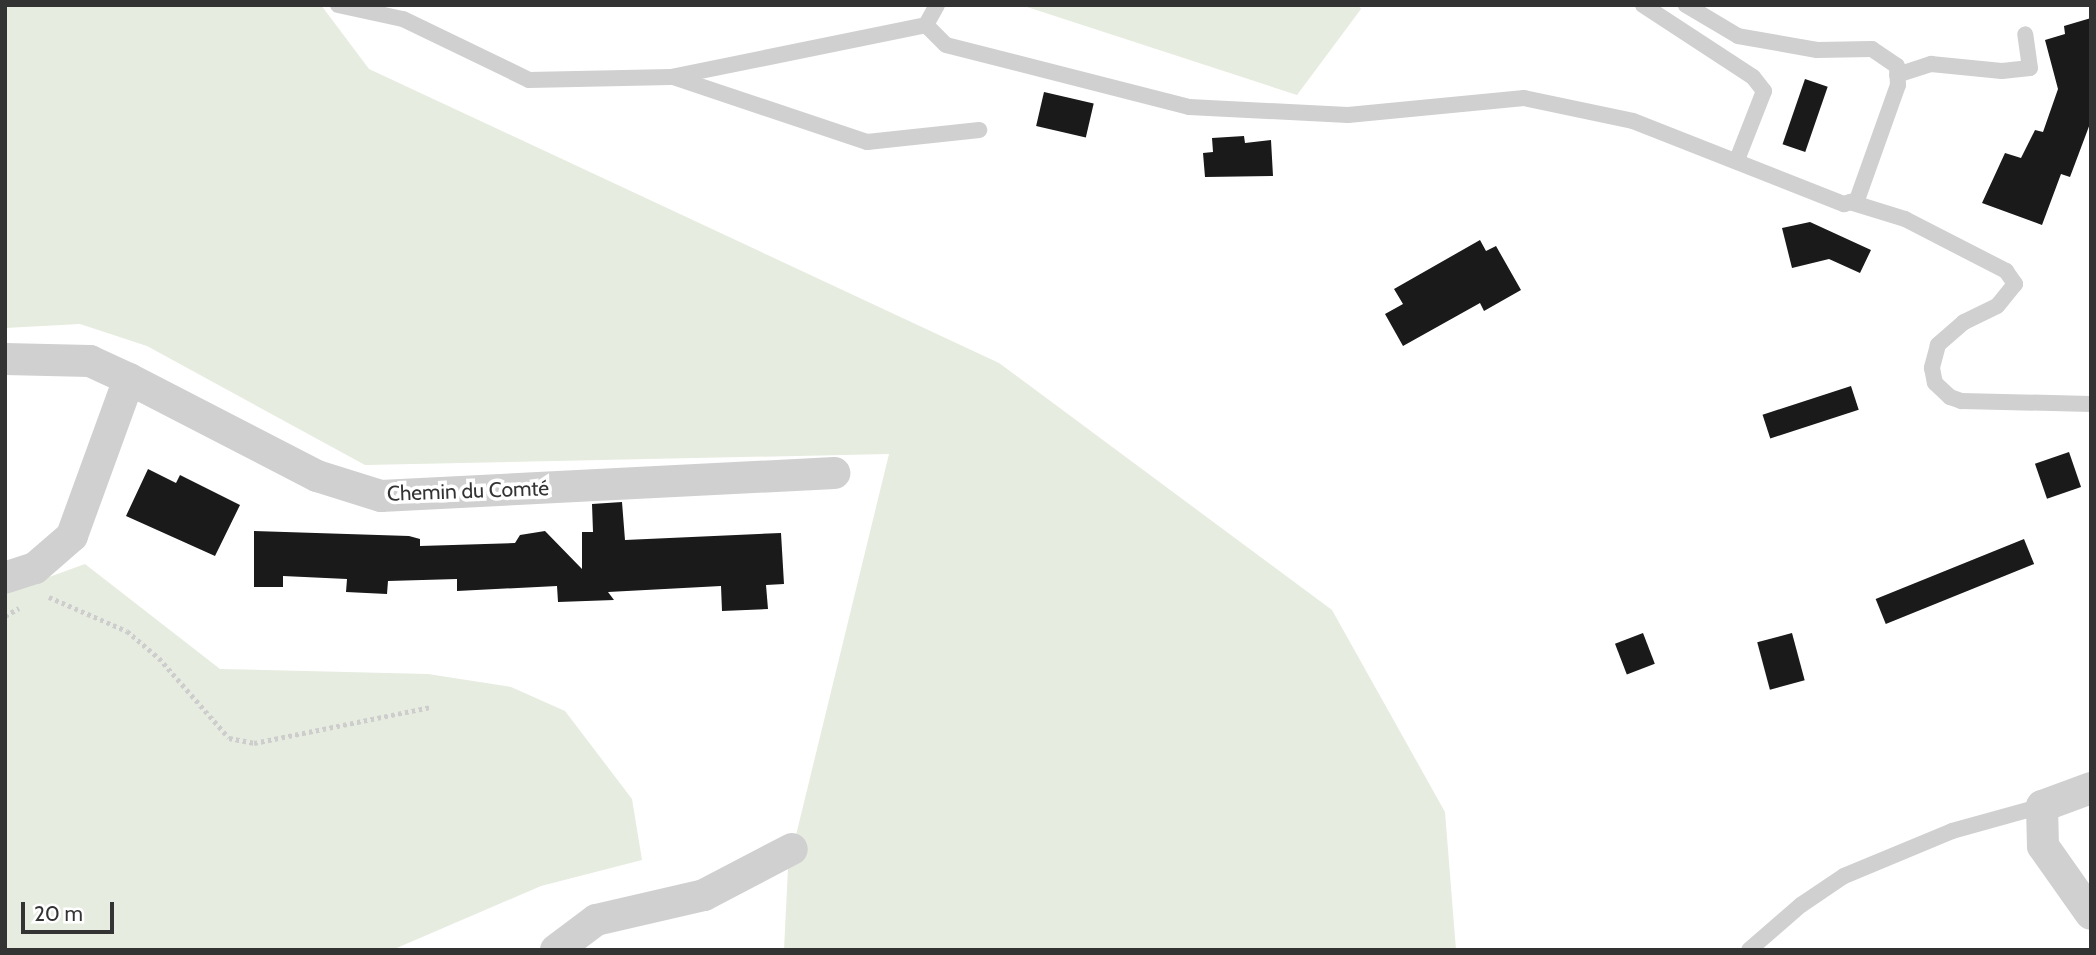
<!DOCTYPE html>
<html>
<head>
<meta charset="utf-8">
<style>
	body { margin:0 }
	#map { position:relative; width:2096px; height:955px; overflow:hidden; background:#fff; font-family:Cabin,sans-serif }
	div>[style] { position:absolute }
	.green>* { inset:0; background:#e6ecdf }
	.building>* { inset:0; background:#1a1a1a; transform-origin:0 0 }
	.path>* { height:4.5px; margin-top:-2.25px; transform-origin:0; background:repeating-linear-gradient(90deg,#cdcdcd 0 3.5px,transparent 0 7px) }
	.lane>* { height:16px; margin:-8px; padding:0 8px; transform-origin:8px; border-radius:8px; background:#d0d0d0 }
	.street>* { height:32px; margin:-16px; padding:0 16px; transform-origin:16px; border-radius:16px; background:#d0d0d0 }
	span { translate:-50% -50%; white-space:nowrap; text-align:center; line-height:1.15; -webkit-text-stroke:7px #fff; paint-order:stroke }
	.street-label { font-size:21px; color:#333 }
	.frame { position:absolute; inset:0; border:7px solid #333; pointer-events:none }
	.scale { position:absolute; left:21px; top:902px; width:93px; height:32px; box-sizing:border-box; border:4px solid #333; border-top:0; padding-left:9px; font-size:21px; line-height:24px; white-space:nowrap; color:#333; -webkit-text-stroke:5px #fff; paint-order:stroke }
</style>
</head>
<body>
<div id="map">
	<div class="green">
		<div style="clip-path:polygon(5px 5px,321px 5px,369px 69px,999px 363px,1332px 610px,1445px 812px,1456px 950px,784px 950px,788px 868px,889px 454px,365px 465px,147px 346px,80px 324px,5px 328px)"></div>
		<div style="clip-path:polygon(1021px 5px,1358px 5px,1361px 9px,1297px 95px)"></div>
		<div style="clip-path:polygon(85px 564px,220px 669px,428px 674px,511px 687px,565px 711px,632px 799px,642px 860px,541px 886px,392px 950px,5px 950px,5px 593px)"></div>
	</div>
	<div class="building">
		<div style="clip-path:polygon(2091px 18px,2091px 121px,2070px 177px,2061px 174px,2042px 225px,1982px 203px,2005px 153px,2021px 158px,2035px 130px,2043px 132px,2058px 89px,2045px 40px,2065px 34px,2064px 26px)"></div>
		<div style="left:1805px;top:79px;width:24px;height:69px;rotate:19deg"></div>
		<div style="left:1044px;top:92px;width:51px;height:35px;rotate:13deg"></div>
		<div style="clip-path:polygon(1244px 136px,1245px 143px,1271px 140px,1273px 176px,1205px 177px,1203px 153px,1213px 152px,1212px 138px)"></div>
		<div style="clip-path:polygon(1810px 222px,1871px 250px,1860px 273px,1829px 259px,1792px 268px,1782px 228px)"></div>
		<div style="clip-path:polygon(1480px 240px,1486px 251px,1496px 246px,1521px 290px,1484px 311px,1480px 303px,1403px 346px,1385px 314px,1403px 304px,1394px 289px)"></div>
		<div style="left:1851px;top:386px;width:25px;height:93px;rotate:72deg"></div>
		<div style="left:2069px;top:452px;width:37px;height:36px;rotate:71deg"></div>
		<div style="clip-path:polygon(148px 469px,176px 483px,180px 475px,240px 505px,215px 556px,126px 516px)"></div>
		<div style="clip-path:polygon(622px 502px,625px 540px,781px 533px,784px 584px,766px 585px,768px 609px,722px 611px,721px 586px,608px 592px,614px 600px,558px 602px,557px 586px,457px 591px,457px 579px,388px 581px,387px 594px,346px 592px,347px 579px,283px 576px,283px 587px,254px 587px,254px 531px,409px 536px,420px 539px,420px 546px,515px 543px,520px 535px,545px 531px,582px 569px,582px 532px,593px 532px,592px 504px)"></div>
		<div style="left:2024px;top:539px;width:27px;height:160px;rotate:68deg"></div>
		<div style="left:1643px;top:633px;width:33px;height:30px;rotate:69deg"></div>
		<div style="left:1792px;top:633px;width:49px;height:36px;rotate:75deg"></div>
	</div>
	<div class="path">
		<div style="left:49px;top:597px;width:85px;rotate:23.6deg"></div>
		<div style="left:127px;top:631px;width:42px;rotate:40.2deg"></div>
		<div style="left:159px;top:658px;width:106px;rotate:48.8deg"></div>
		<div style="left:229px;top:738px;width:25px;rotate:11deg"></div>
		<div style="left:254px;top:743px;width:181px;rotate:-11.5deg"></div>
		<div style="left:5px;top:616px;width:16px;rotate:-30deg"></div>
	</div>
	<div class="lane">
		<div style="left:338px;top:5px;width:66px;rotate:12.2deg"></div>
		<div style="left:403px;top:19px;width:140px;rotate:25.8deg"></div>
		<div style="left:529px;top:80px;width:142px;rotate:-1.2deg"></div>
		<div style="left:671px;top:77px;width:260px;rotate:-11.5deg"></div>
		<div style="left:937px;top:5px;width:23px;rotate:119deg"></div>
		<div style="left:926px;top:25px;width:28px;rotate:45deg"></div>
		<div style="left:946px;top:45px;width:251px;rotate:14.3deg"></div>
		<div style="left:1189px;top:107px;width:159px;rotate:2.9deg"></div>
		<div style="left:1348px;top:115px;width:177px;rotate:-5.5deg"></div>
		<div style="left:1524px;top:98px;width:111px;rotate:11.9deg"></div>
		<div style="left:1633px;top:121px;width:227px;rotate:21.5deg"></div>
		<div style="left:1844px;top:204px;width:14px;rotate:-17deg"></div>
		<div style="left:1857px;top:200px;width:122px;rotate:-70.4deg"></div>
		<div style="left:1898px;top:85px;width:19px;rotate:-93deg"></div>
		<div style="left:1897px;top:66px;width:30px;rotate:-146deg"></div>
		<div style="left:1872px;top:49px;width:55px;rotate:179deg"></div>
		<div style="left:1817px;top:50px;width:80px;rotate:-170deg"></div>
		<div style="left:1738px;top:36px;width:61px;rotate:-149.2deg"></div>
		<div style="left:1643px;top:5px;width:131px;rotate:33.2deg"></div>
		<div style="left:1753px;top:77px;width:18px;rotate:52deg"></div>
		<div style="left:1764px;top:91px;width:74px;rotate:111.4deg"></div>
		<div style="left:1897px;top:75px;width:36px;rotate:-18deg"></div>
		<div style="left:1931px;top:64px;width:71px;rotate:5.6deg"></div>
		<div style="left:2002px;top:71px;width:28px;rotate:-6deg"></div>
		<div style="left:2030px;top:68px;width:34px;rotate:-98deg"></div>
		<div style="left:673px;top:77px;width:205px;rotate:18.5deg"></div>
		<div style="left:867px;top:142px;width:113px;rotate:-6.1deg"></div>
		<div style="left:1850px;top:202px;width:58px;rotate:17.2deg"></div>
		<div style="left:1905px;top:219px;width:114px;rotate:27.2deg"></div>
		<div style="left:2006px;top:271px;width:16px;rotate:55deg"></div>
		<div style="left:2015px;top:284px;width:28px;rotate:129deg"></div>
		<div style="left:1997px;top:306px;width:37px;rotate:154deg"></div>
		<div style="left:1964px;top:322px;width:35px;rotate:139deg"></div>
		<div style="left:1938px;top:345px;width:24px;rotate:105deg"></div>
		<div style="left:1932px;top:368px;width:15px;rotate:79deg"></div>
		<div style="left:1935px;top:383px;width:21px;rotate:43deg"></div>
		<div style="left:1950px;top:397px;width:12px;rotate:20deg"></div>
		<div style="left:1961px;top:401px;width:130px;rotate:1.3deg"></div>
		<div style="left:1749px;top:950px;width:69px;rotate:-40.9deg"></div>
		<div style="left:1801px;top:905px;width:52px;rotate:-34deg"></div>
		<div style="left:1844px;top:876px;width:117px;rotate:-22.6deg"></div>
		<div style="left:1952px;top:831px;width:93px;rotate:-15.5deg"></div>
	</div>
	<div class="street">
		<div style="left:5px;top:359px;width:85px;rotate:1.3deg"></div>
		<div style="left:90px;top:361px;width:43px;rotate:24.8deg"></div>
		<div style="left:129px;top:379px;width:167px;rotate:110deg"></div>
		<div style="left:72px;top:536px;width:49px;rotate:139.1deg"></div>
		<div style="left:35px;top:568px;width:32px;rotate:162deg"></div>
		<div style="left:129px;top:379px;width:212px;rotate:27.3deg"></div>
		<div style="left:317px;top:476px;width:67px;rotate:17.4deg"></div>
		<div style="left:381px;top:496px;width:454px;rotate:-2.9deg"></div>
		<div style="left:2091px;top:788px;width:52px;rotate:159.8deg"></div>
		<div style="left:2042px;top:806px;width:40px;rotate:88.6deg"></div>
		<div style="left:2043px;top:846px;width:83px;rotate:54.8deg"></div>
		<div style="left:556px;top:950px;width:50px;rotate:-36.9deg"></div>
		<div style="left:596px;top:920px;width:111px;rotate:-13deg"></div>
		<div style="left:704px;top:895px;width:99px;rotate:-27.6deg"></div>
	</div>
	<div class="street-label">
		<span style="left:468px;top:491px;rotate:-2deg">Chemin du Comté</span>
	</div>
	<div class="frame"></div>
	<div class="scale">20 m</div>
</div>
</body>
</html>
